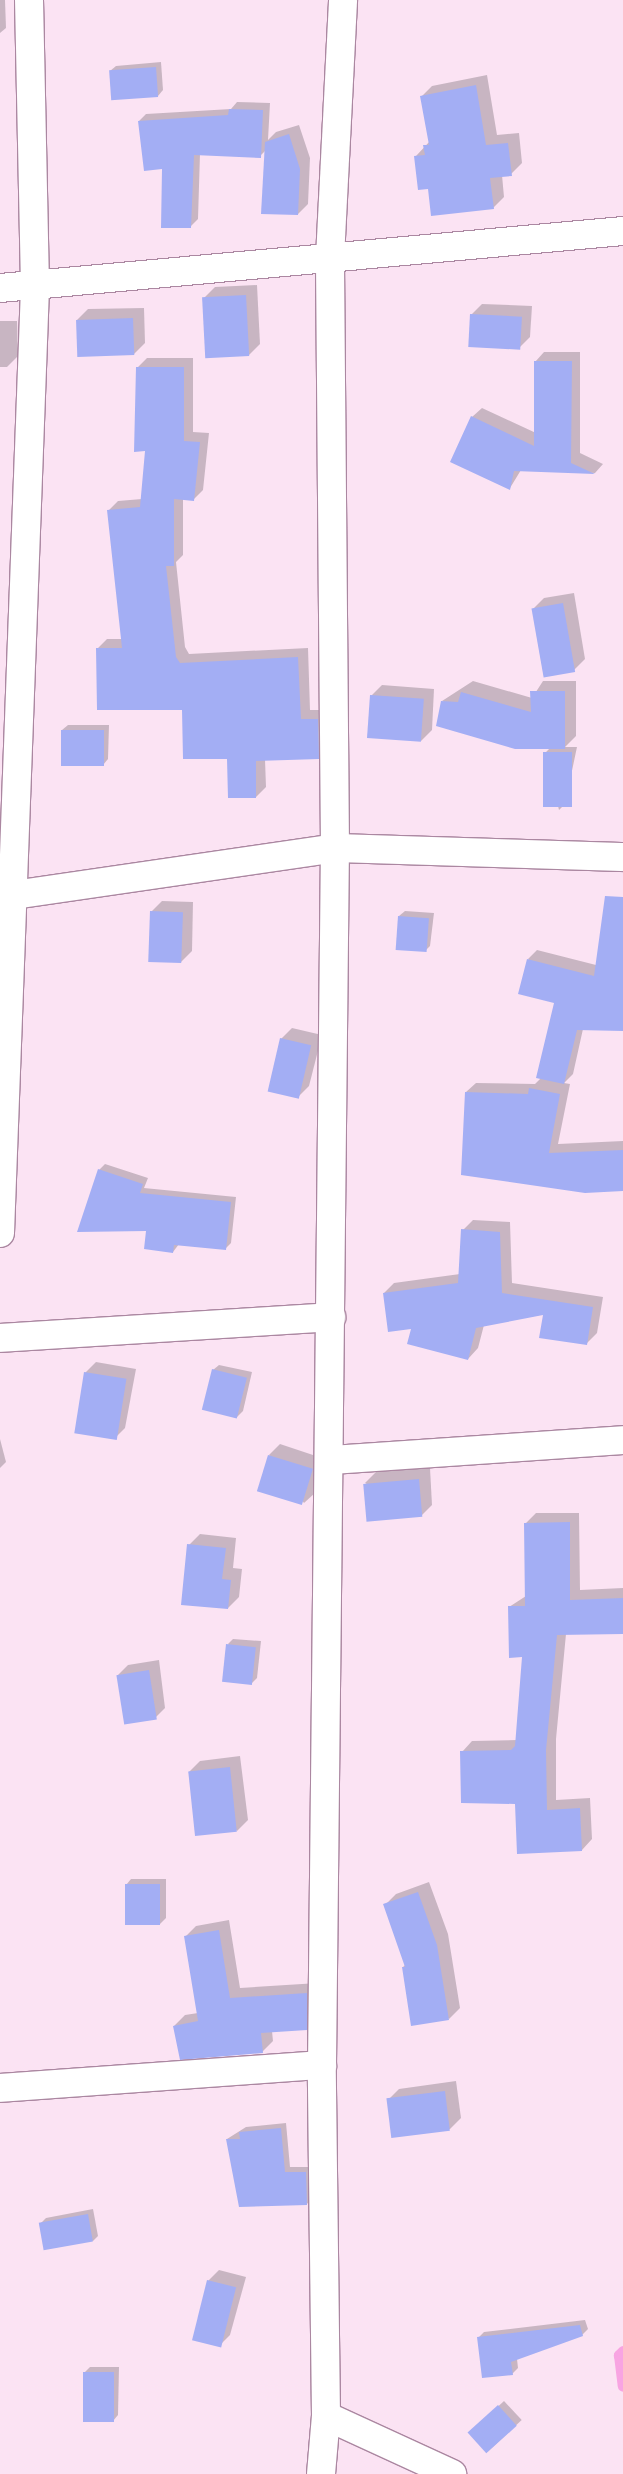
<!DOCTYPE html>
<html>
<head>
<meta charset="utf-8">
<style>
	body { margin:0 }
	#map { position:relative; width:623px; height:2474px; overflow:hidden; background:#fbe3f3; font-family:Mulish,sans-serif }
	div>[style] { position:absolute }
	.shadow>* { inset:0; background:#0003; transform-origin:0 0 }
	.stream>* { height:11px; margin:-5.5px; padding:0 5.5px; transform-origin:5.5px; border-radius:5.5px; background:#f8a4e2 }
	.building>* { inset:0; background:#a3aef4; transform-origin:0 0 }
	.roads { filter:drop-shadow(1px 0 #ab87a1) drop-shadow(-1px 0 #ab87a1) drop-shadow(0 1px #ab87a1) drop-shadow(0 -1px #ab87a1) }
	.minor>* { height:28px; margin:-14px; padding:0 14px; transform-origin:14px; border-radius:14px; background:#fff }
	span { translate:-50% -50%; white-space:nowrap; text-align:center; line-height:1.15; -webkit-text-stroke:4px #fef5fb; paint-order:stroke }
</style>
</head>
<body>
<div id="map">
	<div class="shadow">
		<div style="clip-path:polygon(0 0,5px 0,6px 28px,0 33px)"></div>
		<div style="clip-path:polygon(161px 62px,163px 90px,158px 96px,110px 71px,116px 66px)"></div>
		<div style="clip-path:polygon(487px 75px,497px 135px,519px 133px,522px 163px,511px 174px,502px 175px,504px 197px,493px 208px,429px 187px,416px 156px,430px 141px,421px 97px,432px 86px)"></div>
		<div style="clip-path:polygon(237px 102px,270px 103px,268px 140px,276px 132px,299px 125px,310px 158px,308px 204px,298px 214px,265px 151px,260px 156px,200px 154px,198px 219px,190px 227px,139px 121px,146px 114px,231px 109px)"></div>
		<div style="clip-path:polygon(257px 285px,260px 344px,249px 355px,204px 298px,215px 287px)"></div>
		<div style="clip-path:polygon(482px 304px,532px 306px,530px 337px,519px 348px,471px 315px)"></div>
		<div style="clip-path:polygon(144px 308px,145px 343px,134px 354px,77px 320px,88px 309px)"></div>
		<div style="clip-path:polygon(0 321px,17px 321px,18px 356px,7px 367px,0 367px)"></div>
		<div style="clip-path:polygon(544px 352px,580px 352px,580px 453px,603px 464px,595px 473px,521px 470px,510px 488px,472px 417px,482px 408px,536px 433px,535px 362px)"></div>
		<div style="clip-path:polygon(147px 358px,193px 358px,193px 432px,209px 433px,203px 490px,193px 500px,183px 499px,183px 555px,176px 562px,185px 647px,189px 654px,308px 648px,310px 710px,327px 710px,328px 748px,318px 758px,265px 759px,266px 787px,256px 797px,228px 757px,184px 709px,97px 649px,107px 639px,122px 639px,108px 511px,118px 501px,142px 499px,147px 449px,137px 368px)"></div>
		<div style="clip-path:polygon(574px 593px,585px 659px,574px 670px,533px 609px,544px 598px)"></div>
		<div style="clip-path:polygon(473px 681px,532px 698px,543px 681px,576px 681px,576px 736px,565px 747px,577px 747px,565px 804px,559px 810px,545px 753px,550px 748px,442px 701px)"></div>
		<div style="clip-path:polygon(382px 685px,434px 689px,432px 730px,421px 741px,371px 696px)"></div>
		<div style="clip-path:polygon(68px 725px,109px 725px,108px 759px,103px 765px,62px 730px)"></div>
		<div style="clip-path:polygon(162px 901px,193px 902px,192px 951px,181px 962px,151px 912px)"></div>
		<div style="clip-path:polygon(405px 911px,434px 913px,430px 946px,425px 951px,399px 916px)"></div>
		<div style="clip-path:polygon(623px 944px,623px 1030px,583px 1029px,573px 1074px,564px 1083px,570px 1084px,558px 1144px,623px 1141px,623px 1190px,585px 1192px,466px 1092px,476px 1083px,535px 1084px,541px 1078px,555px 1002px,528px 959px,537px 950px,596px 965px)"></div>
		<div style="clip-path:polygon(292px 1028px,322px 1035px,309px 1086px,298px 1097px,281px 1039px)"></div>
		<div style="clip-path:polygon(105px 1164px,148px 1178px,144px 1188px,236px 1197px,231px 1243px,226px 1248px,179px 1244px,173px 1252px,148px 1229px,99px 1170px)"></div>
		<div style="clip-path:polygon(473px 1220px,510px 1222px,512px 1283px,603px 1297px,597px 1333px,587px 1343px,545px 1314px,484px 1325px,478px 1348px,468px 1359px,413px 1328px,384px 1293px,394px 1283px,460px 1274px,463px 1230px)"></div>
		<div style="clip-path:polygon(96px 1362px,136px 1369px,125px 1428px,114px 1439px,85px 1373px)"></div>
		<div style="clip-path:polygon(219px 1365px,252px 1372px,243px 1411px,237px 1417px,213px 1370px)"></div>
		<div style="clip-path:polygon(0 1439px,6px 1462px,0 1468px)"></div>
		<div style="clip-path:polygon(280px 1444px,322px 1458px,315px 1493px,304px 1503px,269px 1455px)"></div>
		<div style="clip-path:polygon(430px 1468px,432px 1505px,421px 1516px,365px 1483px,376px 1472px)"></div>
		<div style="clip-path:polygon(536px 1513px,579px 1513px,580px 1590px,623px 1588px,623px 1633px,566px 1634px,556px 1739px,556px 1800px,590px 1798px,592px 1839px,582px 1850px,516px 1802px,462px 1752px,472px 1741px,517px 1740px,524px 1656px,509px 1607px,526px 1596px,526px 1523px)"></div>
		<div style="clip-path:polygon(200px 1534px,236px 1538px,233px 1568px,242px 1569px,239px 1597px,228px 1608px,189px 1545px)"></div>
		<div style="clip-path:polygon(233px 1639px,261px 1641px,257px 1678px,252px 1683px,228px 1644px)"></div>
		<div style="clip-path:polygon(159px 1660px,165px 1708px,154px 1719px,117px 1676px,128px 1665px)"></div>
		<div style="clip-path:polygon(240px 1756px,248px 1820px,237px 1831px,189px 1772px,200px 1761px)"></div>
		<div style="clip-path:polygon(131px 1879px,166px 1879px,166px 1918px,160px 1924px,126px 1885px)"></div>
		<div style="clip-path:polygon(429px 1882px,448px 1934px,460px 2008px,449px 2019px,403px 1967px,406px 1964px,385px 1905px,396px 1894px)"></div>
		<div style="clip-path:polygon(229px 1920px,240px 1988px,318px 1983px,317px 2018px,306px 2029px,272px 2031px,273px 2041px,262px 2052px,174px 2026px,185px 2015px,198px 2013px,185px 1937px,196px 1926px)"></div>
		<div style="clip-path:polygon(456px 2081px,461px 2118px,450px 2129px,392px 2137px,388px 2100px,399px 2089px)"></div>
		<div style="clip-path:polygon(286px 2123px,290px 2167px,311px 2167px,312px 2198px,307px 2204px,227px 2139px,246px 2127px)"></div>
		<div style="clip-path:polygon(93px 2209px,98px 2236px,93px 2241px,40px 2224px,46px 2218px)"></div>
		<div style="clip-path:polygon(219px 2270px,246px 2277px,230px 2335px,219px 2346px,208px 2281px)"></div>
		<div style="clip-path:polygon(585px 2320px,588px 2329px,582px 2335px,517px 2359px,518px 2368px,512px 2374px,479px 2337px,484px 2332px)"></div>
		<div style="clip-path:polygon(90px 2367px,119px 2367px,118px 2415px,113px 2421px,85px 2372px)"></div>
		<div style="left:504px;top:2401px;width:26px;height:47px;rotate:47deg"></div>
	</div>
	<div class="stream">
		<div style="left:623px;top:2351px;width:6px;rotate:135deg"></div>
		<div style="left:619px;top:2355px;width:31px;rotate:83deg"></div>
	</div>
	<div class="building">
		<div style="left:156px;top:67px;width:30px;height:47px;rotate:86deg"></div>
		<div style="clip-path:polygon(476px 85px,486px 145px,508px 143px,512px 176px,490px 178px,494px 209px,431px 216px,428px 189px,418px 190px,414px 156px,425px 155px,423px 145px,429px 145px,420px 96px)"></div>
		<div style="clip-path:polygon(229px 109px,263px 110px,261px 158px,194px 155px,191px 228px,161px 228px,162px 169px,144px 171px,138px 121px,228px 115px)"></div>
		<div style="clip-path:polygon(289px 134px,300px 169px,298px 215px,261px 214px,265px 142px)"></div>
		<div style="left:246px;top:295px;width:61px;height:44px;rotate:87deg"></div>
		<div style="left:470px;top:314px;width:52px;height:33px;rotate:3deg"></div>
		<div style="left:133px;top:318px;width:37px;height:57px;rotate:88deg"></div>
		<div style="clip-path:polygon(534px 361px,572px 361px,571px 463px,595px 474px,514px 471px,510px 490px,450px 462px,471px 416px,534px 446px)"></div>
		<div style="clip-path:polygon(136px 367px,184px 367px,184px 441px,200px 442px,194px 501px,174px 499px,174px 566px,166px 566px,176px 657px,180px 663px,298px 657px,301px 719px,318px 719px,319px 759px,256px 761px,256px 798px,228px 798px,227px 759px,183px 759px,182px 710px,97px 710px,96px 648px,122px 648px,107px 510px,140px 507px,145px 451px,134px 452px)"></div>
		<div style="left:563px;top:603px;width:70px;height:32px;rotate:80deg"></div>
		<div style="clip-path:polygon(530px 691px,565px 691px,565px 749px,515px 749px,436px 726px,441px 701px,458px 702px,461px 692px,531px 712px)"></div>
		<div style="left:370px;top:695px;width:54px;height:43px;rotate:4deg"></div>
		<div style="left:61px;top:730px;width:43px;height:36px"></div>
		<div style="left:543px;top:752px;width:29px;height:55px"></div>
		<div style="clip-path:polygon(605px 896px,623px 897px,623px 1031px,577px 1030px,564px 1084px,536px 1078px,554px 1003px,518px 994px,527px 959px,594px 976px)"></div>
		<div style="left:150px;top:911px;width:33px;height:51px;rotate:2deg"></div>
		<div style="left:398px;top:916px;width:31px;height:34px;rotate:4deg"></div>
		<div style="left:280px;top:1038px;width:32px;height:55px;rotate:13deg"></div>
		<div style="clip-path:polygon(529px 1088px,560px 1094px,549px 1153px,623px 1150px,623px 1191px,585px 1193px,461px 1175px,465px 1092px,528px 1094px)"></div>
		<div style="clip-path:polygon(98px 1169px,143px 1184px,140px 1193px,231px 1202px,226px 1250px,174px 1245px,173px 1253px,144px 1249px,146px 1231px,77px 1232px)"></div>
		<div style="clip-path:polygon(461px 1229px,500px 1232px,502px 1293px,593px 1307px,587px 1345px,539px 1338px,543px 1315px,476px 1328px,468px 1360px,407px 1344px,411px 1329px,388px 1332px,383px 1293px,458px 1283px)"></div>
		<div style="left:212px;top:1369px;width:36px;height:42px;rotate:14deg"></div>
		<div style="left:84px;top:1372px;width:43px;height:62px;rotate:9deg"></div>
		<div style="left:268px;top:1455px;width:47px;height:38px;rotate:17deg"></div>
		<div style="left:419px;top:1479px;width:38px;height:56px;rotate:85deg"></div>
		<div style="clip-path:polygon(570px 1522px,570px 1600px,623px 1598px,623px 1634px,557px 1635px,546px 1750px,547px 1810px,580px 1808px,582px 1851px,517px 1854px,515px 1804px,461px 1803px,460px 1751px,511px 1750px,515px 1746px,522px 1657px,509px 1658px,508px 1606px,525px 1606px,524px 1523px)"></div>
		<div style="clip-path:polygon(187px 1544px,226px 1548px,222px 1579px,231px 1580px,228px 1609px,181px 1605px)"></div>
		<div style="left:226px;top:1644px;width:30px;height:38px;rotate:6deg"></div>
		<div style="left:149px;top:1670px;width:50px;height:33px;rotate:81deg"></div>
		<div style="left:230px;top:1767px;width:65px;height:42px;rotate:84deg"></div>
		<div style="left:125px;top:1884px;width:35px;height:41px"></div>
		<div style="clip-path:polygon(418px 1892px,437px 1945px,449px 2020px,411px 2026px,402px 1967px,405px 1967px,383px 1904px)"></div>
		<div style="clip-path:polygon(219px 1930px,230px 1998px,307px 1993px,307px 2030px,261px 2033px,263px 2053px,180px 2060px,173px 2026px,198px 2021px,184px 1936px)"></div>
		<div style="left:445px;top:2091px;width:40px;height:59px;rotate:83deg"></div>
		<div style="clip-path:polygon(281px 2128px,285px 2172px,306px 2172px,307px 2205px,239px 2207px,226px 2139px,240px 2139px,239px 2132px)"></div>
		<div style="left:88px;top:2214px;width:28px;height:50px;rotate:80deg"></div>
		<div style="left:207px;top:2280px;width:30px;height:62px;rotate:14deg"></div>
		<div style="clip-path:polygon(580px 2325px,583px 2336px,511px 2362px,513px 2375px,482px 2378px,477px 2337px)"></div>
		<div style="left:83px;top:2372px;width:31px;height:50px"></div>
		<div style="left:498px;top:2405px;width:28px;height:41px;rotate:48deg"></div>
	</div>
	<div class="roads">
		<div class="minor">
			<div style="left:0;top:288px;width:626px;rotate:-5.23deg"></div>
			<div style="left:0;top:897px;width:339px;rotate:-8.3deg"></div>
			<div style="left:335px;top:848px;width:288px;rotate:1.8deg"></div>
			<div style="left:0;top:1233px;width:948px;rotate:-87.88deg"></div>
			<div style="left:35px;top:286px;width:286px;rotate:-91.2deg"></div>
			<div style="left:0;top:1338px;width:332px;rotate:-3.6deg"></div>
			<div style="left:331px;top:1460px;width:293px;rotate:-3.9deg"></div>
			<div style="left:0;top:2088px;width:323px;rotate:-4.1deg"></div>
			<div style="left:326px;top:2416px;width:139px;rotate:24.7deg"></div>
			<div style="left:321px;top:2474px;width:58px;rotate:-85.1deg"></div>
			<div style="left:326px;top:2416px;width:351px;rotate:-90.7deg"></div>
			<div style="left:322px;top:2065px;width:1217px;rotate:-89.39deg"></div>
			<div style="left:335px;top:848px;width:590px;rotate:-90.49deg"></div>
			<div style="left:330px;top:258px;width:258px;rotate:-87.1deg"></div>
		</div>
	</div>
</div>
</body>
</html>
